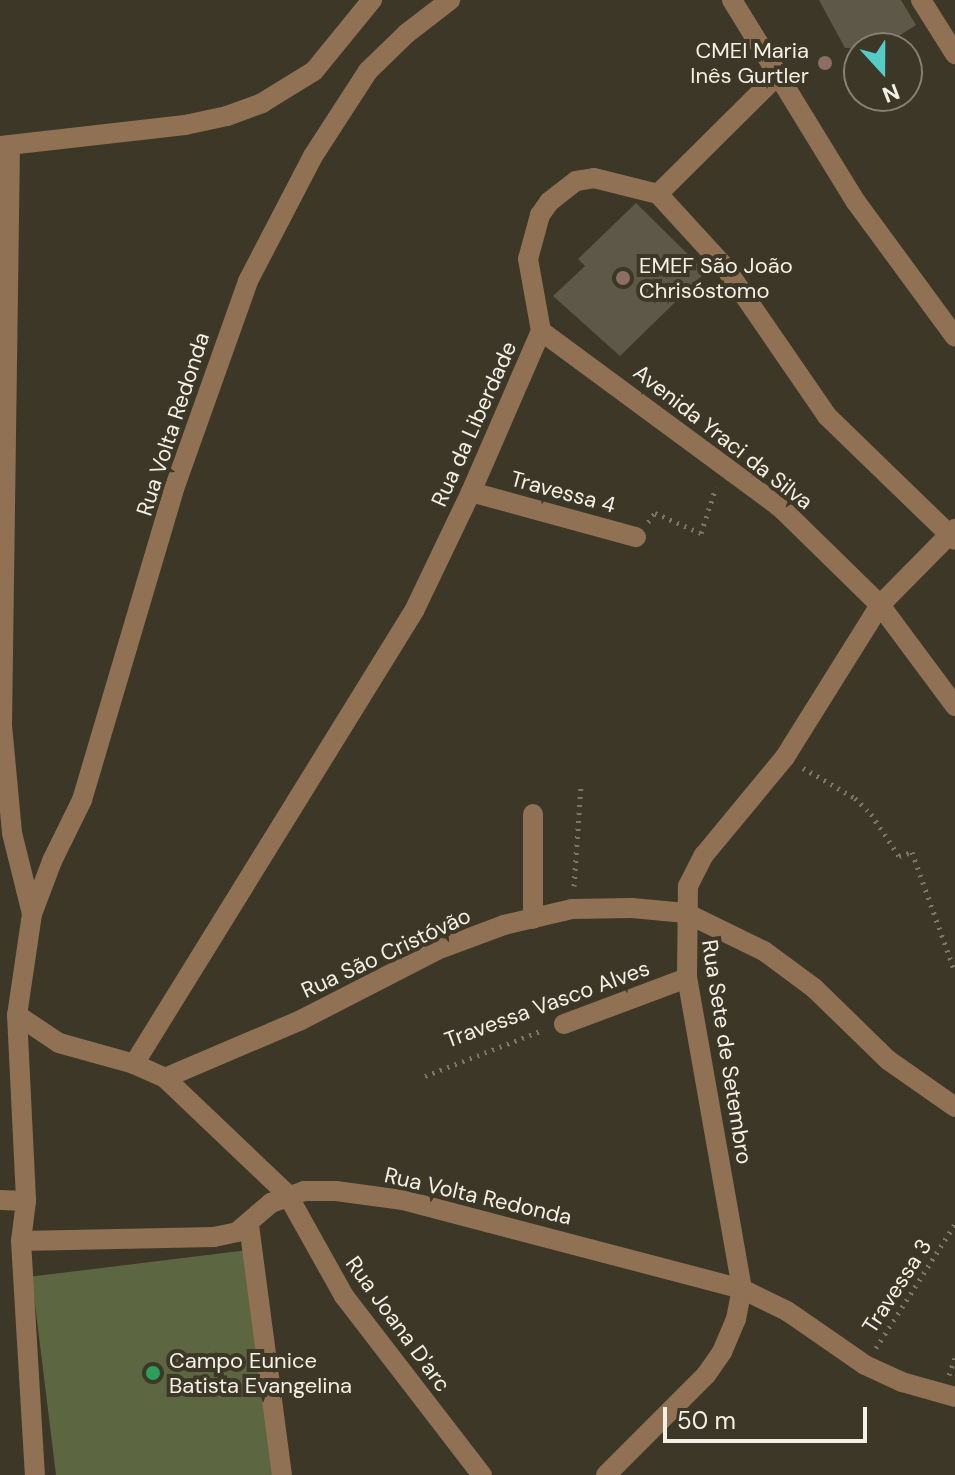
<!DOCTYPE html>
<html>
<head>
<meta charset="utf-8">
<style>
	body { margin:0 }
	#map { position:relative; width:955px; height:1475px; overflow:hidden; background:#3c3727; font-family:"DM Sans",sans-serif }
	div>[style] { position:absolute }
	.green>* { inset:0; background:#5c6641; transform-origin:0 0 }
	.building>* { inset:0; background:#5d5847 }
	.path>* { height:5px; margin-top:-2.5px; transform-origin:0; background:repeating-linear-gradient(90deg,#7b7769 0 2px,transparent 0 8px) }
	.minor>* { height:20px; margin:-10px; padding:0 10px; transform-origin:10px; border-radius:10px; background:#917153 }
	.dots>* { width:22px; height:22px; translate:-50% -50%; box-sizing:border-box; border:4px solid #3c3727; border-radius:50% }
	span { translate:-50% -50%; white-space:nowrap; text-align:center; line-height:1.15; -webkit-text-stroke:8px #3c3727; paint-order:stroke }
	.poi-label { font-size:22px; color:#f3f0e6 }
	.right { translate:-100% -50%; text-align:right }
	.left { translate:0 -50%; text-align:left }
	.street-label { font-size:22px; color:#f3f0e6 }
	.north { position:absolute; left:843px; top:32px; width:80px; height:80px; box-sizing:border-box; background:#3c3727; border:2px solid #858173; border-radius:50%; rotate:159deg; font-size:22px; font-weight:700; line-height:32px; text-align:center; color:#f3f0e6 }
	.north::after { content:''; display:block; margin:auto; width:28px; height:36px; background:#54cdc8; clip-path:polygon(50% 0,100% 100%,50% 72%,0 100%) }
	.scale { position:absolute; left:663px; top:1407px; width:204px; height:36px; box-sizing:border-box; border:4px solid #f3f0e6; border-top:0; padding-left:10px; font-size:24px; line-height:28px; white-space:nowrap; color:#f3f0e6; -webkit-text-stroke:6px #3c3727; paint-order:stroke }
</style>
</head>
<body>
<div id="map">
	<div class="green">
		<div style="left:248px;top:1250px;width:227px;height:218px;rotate:83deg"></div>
	</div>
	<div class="building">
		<div style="clip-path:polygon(819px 0,901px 0,916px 25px,880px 48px,845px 48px)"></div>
		<div style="clip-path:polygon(636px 203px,706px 272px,620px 356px,553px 296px,585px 266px,578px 259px)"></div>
	</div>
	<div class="path">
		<div style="left:648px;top:522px;width:11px;rotate:-52deg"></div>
		<div style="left:655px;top:513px;width:50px;rotate:23.5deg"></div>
		<div style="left:701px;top:533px;width:48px;rotate:-71.9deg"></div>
		<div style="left:803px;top:768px;width:60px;rotate:30deg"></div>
		<div style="left:855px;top:798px;width:23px;rotate:45deg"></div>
		<div style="left:871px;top:814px;width:50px;rotate:56.3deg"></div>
		<div style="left:899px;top:856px;width:14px;rotate:-17deg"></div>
		<div style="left:912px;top:852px;width:127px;rotate:70.3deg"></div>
		<div style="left:574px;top:886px;width:99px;rotate:-86deg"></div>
		<div style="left:425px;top:1076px;width:127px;rotate:-21.3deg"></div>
		<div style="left:876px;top:1348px;width:147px;rotate:-57.5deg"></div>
		<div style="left:949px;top:1375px;width:18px;rotate:-71deg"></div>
	</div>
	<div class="minor">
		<div style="left:732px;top:0;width:237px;rotate:58.5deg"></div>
		<div style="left:856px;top:202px;width:167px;rotate:53.7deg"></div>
		<div style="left:921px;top:0;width:64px;rotate:57.8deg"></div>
		<div style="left:10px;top:145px;width:580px;rotate:90.79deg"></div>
		<div style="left:2px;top:725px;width:108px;rotate:84.7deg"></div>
		<div style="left:12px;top:833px;width:83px;rotate:76.1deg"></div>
		<div style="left:32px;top:914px;width:102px;rotate:98.4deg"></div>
		<div style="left:17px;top:1015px;width:186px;rotate:87.2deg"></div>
		<div style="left:26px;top:1201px;width:40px;rotate:97.1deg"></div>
		<div style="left:21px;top:1241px;width:234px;rotate:86.6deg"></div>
		<div style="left:0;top:146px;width:186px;rotate:-6.5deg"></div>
		<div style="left:185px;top:125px;width:43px;rotate:-12.1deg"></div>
		<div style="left:227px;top:116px;width:37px;rotate:-20deg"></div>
		<div style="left:262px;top:103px;width:61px;rotate:-31.6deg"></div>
		<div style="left:314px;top:71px;width:92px;rotate:-50.8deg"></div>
		<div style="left:658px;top:194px;width:168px;rotate:-44.8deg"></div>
		<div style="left:541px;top:331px;width:298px;rotate:36.4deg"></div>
		<div style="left:781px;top:508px;width:139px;rotate:44.4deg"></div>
		<div style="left:880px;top:605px;width:126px;rotate:53.4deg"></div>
		<div style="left:471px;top:492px;width:171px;rotate:15.3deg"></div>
		<div style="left:533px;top:814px;width:105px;rotate:90deg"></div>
		<div style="left:32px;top:914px;width:57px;rotate:-69.3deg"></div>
		<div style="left:52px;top:861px;width:68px;rotate:-63.8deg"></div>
		<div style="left:82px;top:800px;width:321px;rotate:-73.5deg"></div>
		<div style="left:173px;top:492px;width:224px;rotate:-70.4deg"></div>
		<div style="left:248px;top:281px;width:141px;rotate:-62.5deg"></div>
		<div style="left:313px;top:156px;width:101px;rotate:-57.1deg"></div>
		<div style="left:368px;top:71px;width:53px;rotate:-44.2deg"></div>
		<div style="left:406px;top:34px;width:56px;rotate:-37.7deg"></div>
		<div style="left:17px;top:1015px;width:50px;rotate:33.7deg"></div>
		<div style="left:59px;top:1043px;width:78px;rotate:15.6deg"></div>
		<div style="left:134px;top:1064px;width:34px;rotate:24deg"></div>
		<div style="left:165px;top:1078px;width:168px;rotate:43.6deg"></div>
		<div style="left:287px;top:1194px;width:117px;rotate:60.8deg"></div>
		<div style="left:344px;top:1296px;width:226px;rotate:52.4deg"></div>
		<div style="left:564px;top:1024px;width:131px;rotate:-20.5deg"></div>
		<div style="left:134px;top:1064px;width:533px;rotate:-58.28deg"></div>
		<div style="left:414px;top:611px;width:132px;rotate:-64.4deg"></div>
		<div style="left:471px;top:492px;width:176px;rotate:-66.5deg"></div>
		<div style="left:541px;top:331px;width:73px;rotate:-100.2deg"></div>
		<div style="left:528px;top:259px;width:46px;rotate:-74.7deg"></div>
		<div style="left:540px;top:215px;width:16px;rotate:-55deg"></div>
		<div style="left:549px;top:202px;width:34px;rotate:-38deg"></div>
		<div style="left:576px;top:181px;width:18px;rotate:-9deg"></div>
		<div style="left:594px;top:178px;width:66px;rotate:14deg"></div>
		<div style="left:658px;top:194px;width:98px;rotate:47.5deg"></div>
		<div style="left:724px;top:266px;width:182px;rotate:55.5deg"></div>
		<div style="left:827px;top:416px;width:178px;rotate:44.1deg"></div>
		<div style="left:165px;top:1078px;width:148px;rotate:-23.1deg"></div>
		<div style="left:301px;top:1020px;width:153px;rotate:-27.2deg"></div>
		<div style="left:437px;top:950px;width:72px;rotate:-20.5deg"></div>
		<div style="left:504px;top:925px;width:70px;rotate:-13.2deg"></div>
		<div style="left:572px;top:909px;width:60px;rotate:-1deg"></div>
		<div style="left:632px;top:908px;width:54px;rotate:5.3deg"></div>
		<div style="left:686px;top:913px;width:87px;rotate:26deg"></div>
		<div style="left:764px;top:951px;width:62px;rotate:36.5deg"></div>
		<div style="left:814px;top:988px;width:103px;rotate:44.2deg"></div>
		<div style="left:888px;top:1060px;width:82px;rotate:35deg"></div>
		<div style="left:0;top:1200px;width:26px;rotate:2deg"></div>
		<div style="left:249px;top:1225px;width:252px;rotate:82.5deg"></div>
		<div style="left:21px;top:1241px;width:193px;rotate:-1.2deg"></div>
		<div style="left:214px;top:1237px;width:24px;rotate:-12deg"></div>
		<div style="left:237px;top:1232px;width:45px;rotate:-40.5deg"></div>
		<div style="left:271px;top:1203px;width:35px;rotate:-20deg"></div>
		<div style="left:304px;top:1191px;width:32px"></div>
		<div style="left:336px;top:1191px;width:68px;rotate:7.7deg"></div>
		<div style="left:403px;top:1200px;width:350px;rotate:14.7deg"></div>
		<div style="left:742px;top:1289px;width:50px;rotate:26.1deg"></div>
		<div style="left:787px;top:1311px;width:95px;rotate:34.7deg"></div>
		<div style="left:865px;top:1365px;width:41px;rotate:24.7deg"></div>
		<div style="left:902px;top:1382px;width:55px;rotate:15.8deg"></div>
		<div style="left:606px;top:1475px;width:141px;rotate:-45deg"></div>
		<div style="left:706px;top:1375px;width:28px;rotate:-55deg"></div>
		<div style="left:722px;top:1352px;width:36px;rotate:-67deg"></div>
		<div style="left:736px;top:1319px;width:31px;rotate:-79deg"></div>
		<div style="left:742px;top:1289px;width:316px;rotate:-100deg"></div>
		<div style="left:687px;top:978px;width:92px;rotate:-89.4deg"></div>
		<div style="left:688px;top:886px;width:35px;rotate:-63deg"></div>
		<div style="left:704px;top:855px;width:127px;rotate:-50.4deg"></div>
		<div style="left:785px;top:757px;width:179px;rotate:-58deg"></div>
		<div style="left:880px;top:605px;width:107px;rotate:-45.4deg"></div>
	</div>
	<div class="dots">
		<div style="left:825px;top:63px;background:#8d6e63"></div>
		<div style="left:623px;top:278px;background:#8d6e63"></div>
		<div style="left:153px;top:1373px;background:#2e9e5b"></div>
	</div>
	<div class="poi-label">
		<span class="right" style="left:809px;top:63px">CMEI Maria<br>Inês Gurtler</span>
		<span class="left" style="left:639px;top:278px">EMEF São João<br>Chrisóstomo</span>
		<span class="left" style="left:169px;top:1373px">Campo Eunice<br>Batista Evangelina</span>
	</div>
	<div class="street-label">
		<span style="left:173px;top:424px;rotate:-72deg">Rua Volta Redonda</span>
		<span style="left:474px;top:424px;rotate:-66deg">Rua da Liberdade</span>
		<span style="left:723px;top:437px;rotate:38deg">Avenida Yraci da Silva</span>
		<span style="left:563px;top:492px;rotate:15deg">Travessa 4</span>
		<span style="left:386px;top:953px;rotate:-25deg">Rua São Cristóvão</span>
		<span style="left:547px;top:1004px;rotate:-20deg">Travessa Vasco Alves</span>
		<span style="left:727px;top:1052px;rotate:81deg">Rua Sete de Setembro</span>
		<span style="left:478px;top:1196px;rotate:13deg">Rua Volta Redonda</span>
		<span style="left:897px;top:1286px;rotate:-57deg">Travessa 3</span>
		<span style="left:398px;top:1324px;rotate:54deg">Rua Joana D'arc</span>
	</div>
	<div class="north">N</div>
	<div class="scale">50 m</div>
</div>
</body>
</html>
